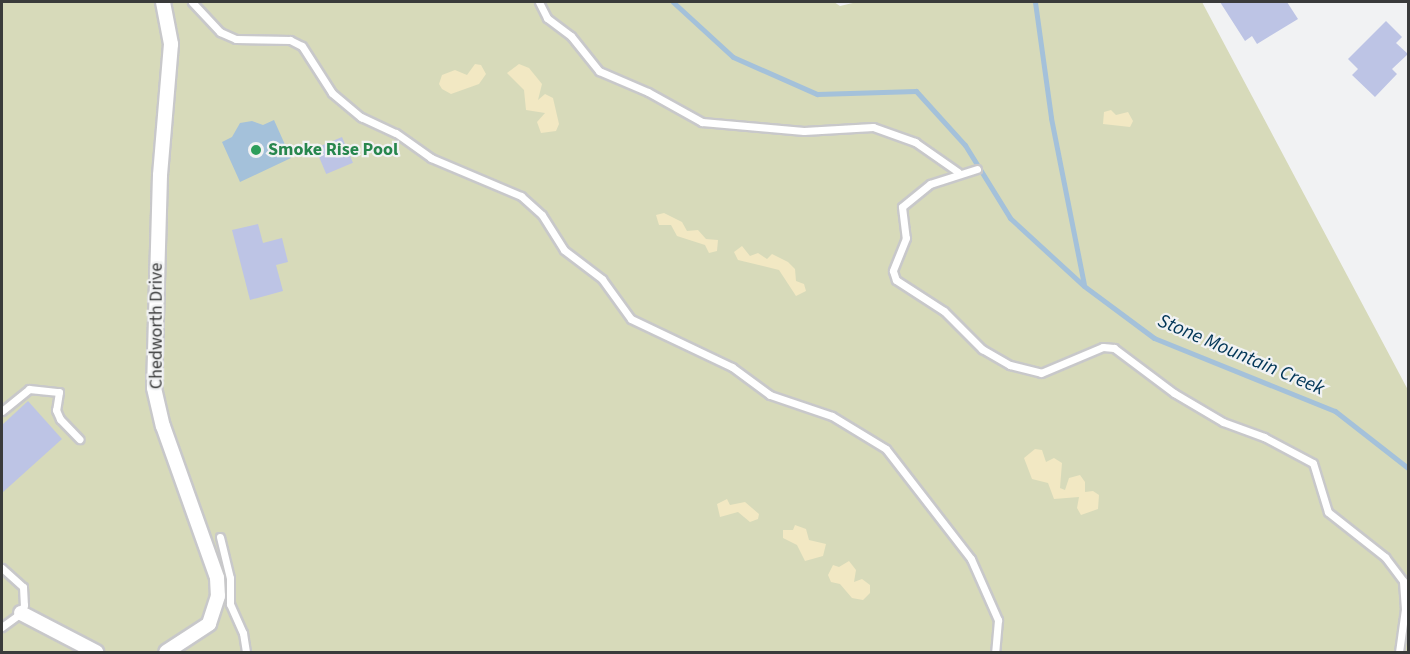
<!DOCTYPE html>
<html>
<head>
<meta charset="utf-8">
<style>
	body { margin:0 }
	#map { position:relative; width:1410px; height:654px; overflow:hidden; background:#f1f2f3; font-family:"Source Sans 3",sans-serif }
	div>[style] { position:absolute }
	.green>* { inset:0; background:#d7daba }
	.sand>* { inset:0; background:#f2e8c3 }
	.water>* { inset:0; background:#a4c1da }
	.stream>* { height:5px; margin:-2.5px; padding:0 2.5px; transform-origin:2.5px; border-radius:2.5px; background:#a4c1da }
	.building>* { inset:0; background:#bdc4e5; transform-origin:0 0 }
	.roads { filter:drop-shadow(2px 0 #c8c8ca) drop-shadow(-2px 0 #c8c8ca) drop-shadow(0 2px #c8c8ca) drop-shadow(0 -2px #c8c8ca) }
	.service>* { height:7px; margin:-3.5px; padding:0 3.5px; transform-origin:3.5px; border-radius:3.5px; background:#fff }
	.minor>* { height:14px; margin:-7px; padding:0 7px; transform-origin:7px; border-radius:7px; background:#fff }
	.dots>* { width:16px; height:16px; translate:-50% -50%; box-sizing:border-box; border:3px solid #f1f2f3; border-radius:50% }
	span { translate:-50% -50%; white-space:nowrap; text-align:center; line-height:1.15; -webkit-text-stroke:4.5px #f1f2f3; paint-order:stroke }
	.leisure-label { font-size:18px; color:#27864d; font-weight:700 }
	.left { translate:0 -50%; text-align:left }
	.street-label { font-size:18px; color:#3a3b3b }
	.water-label { font-size:20px; color:#023657; font-style:italic }
	.frame { position:absolute; inset:0; border:3px solid #3a3b3b; pointer-events:none }
</style>
</head>
<body>
<div id="map">
	<div class="green">
		<div style="clip-path:polygon(2px 2px,834px 2px,840px 6px,857px 2px,1202px 2px,1408px 390px,1408px 652px,2px 652px)"></div>
	</div>
	<div class="sand">
		<div style="clip-path:polygon(475px 64px,481px 65px,486px 74px,479px 84px,451px 94px,442px 89px,439px 84px,442px 75px,455px 70px,467px 75px)"></div>
		<div style="clip-path:polygon(519px 64px,529px 68px,542px 84px,538px 100px,545px 94px,553px 98px,559px 124px,556px 131px,541px 133px,537px 122px,545px 113px,526px 110px,524px 90px,507px 73px)"></div>
		<div style="clip-path:polygon(1111px 110px,1116px 115px,1128px 112px,1133px 121px,1130px 127px,1103px 124px,1104px 112px)"></div>
		<div style="clip-path:polygon(664px 213px,682px 222px,687px 231px,698px 230px,706px 239px,718px 240px,717px 251px,709px 253px,705px 245px,677px 236px,671px 225px,659px 225px,656px 215px)"></div>
		<div style="clip-path:polygon(742px 246px,750px 256px,758px 253px,767px 259px,772px 254px,788px 262px,795px 269px,796px 281px,804px 284px,806px 291px,796px 296px,779px 270px,738px 260px,734px 252px)"></div>
		<div style="clip-path:polygon(1035px 449px,1042px 450px,1046px 462px,1054px 458px,1062px 463px,1060px 488px,1065px 490px,1069px 478px,1080px 475px,1085px 482px,1085px 492px,1093px 491px,1099px 495px,1098px 509px,1081px 515px,1077px 508px,1079px 497px,1054px 499px,1048px 483px,1032px 479px,1024px 458px)"></div>
		<div style="clip-path:polygon(727px 499px,730px 505px,745px 502px,759px 514px,758px 519px,750px 522px,738px 512px,720px 517px,717px 504px)"></div>
		<div style="clip-path:polygon(795px 525px,806px 529px,809px 540px,826px 544px,823px 556px,805px 561px,797px 545px,783px 538px,783px 530px,793px 530px)"></div>
		<div style="clip-path:polygon(849px 561px,856px 570px,854px 582px,862px 579px,870px 585px,870px 593px,863px 600px,852px 598px,840px 584px,831px 582px,828px 575px,833px 565px,839px 567px)"></div>
	</div>
	<div class="water">
		<div style="clip-path:polygon(274px 120px,291px 158px,240px 182px,222px 142px,232px 137px,240px 123px,252px 121px,263px 125px)"></div>
	</div>
	<div class="stream">
		<div style="left:673px;top:2px;width:81px;rotate:42.5deg"></div>
		<div style="left:733px;top:57px;width:92px;rotate:23.8deg"></div>
		<div style="left:817px;top:94px;width:99px;rotate:-1.7deg"></div>
		<div style="left:916px;top:91px;width:73px;rotate:47.8deg"></div>
		<div style="left:965px;top:145px;width:86px;rotate:58.3deg"></div>
		<div style="left:1010px;top:218px;width:100px;rotate:42.6deg"></div>
		<div style="left:1084px;top:286px;width:87px;rotate:36.6deg"></div>
		<div style="left:1154px;top:338px;width:195px;rotate:22deg"></div>
		<div style="left:1335px;top:411px;width:93px;rotate:38deg"></div>
		<div style="left:1035px;top:2px;width:117px;rotate:82.1deg"></div>
		<div style="left:1051px;top:118px;width:169px;rotate:78.8deg"></div>
	</div>
	<div class="building">
		<div style="clip-path:polygon(1220px 2px,1287px 2px,1298px 19px,1257px 44px,1252px 36px,1245px 41px)"></div>
		<div style="clip-path:polygon(1386px 21px,1402px 37px,1396px 43px,1408px 54px,1392px 69px,1397px 74px,1375px 97px,1352px 75px,1358px 69px,1348px 59px)"></div>
		<div style="left:342px;top:137px;width:28px;height:29px;rotate:67deg"></div>
		<div style="clip-path:polygon(258px 224px,263px 243px,282px 238px,288px 262px,276px 265px,283px 291px,250px 300px,232px 230px)"></div>
		<div style="clip-path:polygon(28px 401px,62px 439px,2px 493px,2px 425px)"></div>
	</div>
	<div class="roads">
		<div class="service">
			<div style="left:192px;top:2px;width:41px;rotate:47deg"></div>
			<div style="left:220px;top:32px;width:17px;rotate:24deg"></div>
			<div style="left:236px;top:39px;width:54px;rotate:1.1deg"></div>
			<div style="left:290px;top:40px;width:13px;rotate:27deg"></div>
			<div style="left:302px;top:46px;width:56px;rotate:57.4deg"></div>
			<div style="left:332px;top:93px;width:38px;rotate:40deg"></div>
			<div style="left:361px;top:117px;width:38px;rotate:25deg"></div>
			<div style="left:396px;top:133px;width:43px;rotate:35.5deg"></div>
			<div style="left:431px;top:158px;width:98px;rotate:22.9deg"></div>
			<div style="left:521px;top:196px;width:28px;rotate:42deg"></div>
			<div style="left:542px;top:215px;width:41px;rotate:57.8deg"></div>
			<div style="left:564px;top:250px;width:48px;rotate:37.3deg"></div>
			<div style="left:602px;top:279px;width:49px;rotate:54.1deg"></div>
			<div style="left:631px;top:319px;width:112px;rotate:25.4deg"></div>
			<div style="left:732px;top:367px;width:47px;rotate:36.4deg"></div>
			<div style="left:770px;top:395px;width:65px;rotate:18.7deg"></div>
			<div style="left:832px;top:416px;width:63px;rotate:31.4deg"></div>
			<div style="left:886px;top:449px;width:139px;rotate:52.3deg"></div>
			<div style="left:971px;top:559px;width:67px;rotate:66.1deg"></div>
			<div style="left:998px;top:620px;width:32px;rotate:95deg"></div>
			<div style="left:539px;top:2px;width:18px;rotate:63deg"></div>
			<div style="left:547px;top:18px;width:30px;rotate:37deg"></div>
			<div style="left:571px;top:36px;width:45px;rotate:51.3deg"></div>
			<div style="left:599px;top:71px;width:53px;rotate:23.2deg"></div>
			<div style="left:648px;top:92px;width:62px;rotate:29.1deg"></div>
			<div style="left:702px;top:122px;width:102px;rotate:5deg"></div>
			<div style="left:804px;top:131px;width:69px;rotate:-3.3deg"></div>
			<div style="left:873px;top:127px;width:45px;rotate:19.7deg"></div>
			<div style="left:915px;top:142px;width:52px;rotate:34.9deg"></div>
			<div style="left:977px;top:169px;width:49px;rotate:162.3deg"></div>
			<div style="left:930px;top:184px;width:36px;rotate:141deg"></div>
			<div style="left:902px;top:207px;width:31px;rotate:83deg"></div>
			<div style="left:906px;top:238px;width:35px;rotate:112deg"></div>
			<div style="left:893px;top:271px;width:9px;rotate:72deg"></div>
			<div style="left:896px;top:280px;width:57px;rotate:32.9deg"></div>
			<div style="left:944px;top:311px;width:54px;rotate:45deg"></div>
			<div style="left:982px;top:349px;width:32px;rotate:30deg"></div>
			<div style="left:1010px;top:365px;width:32px;rotate:14deg"></div>
			<div style="left:1041px;top:373px;width:67px;rotate:-22.8deg"></div>
			<div style="left:1103px;top:347px;width:11px;rotate:5deg"></div>
			<div style="left:1114px;top:348px;width:75px;rotate:36.9deg"></div>
			<div style="left:1174px;top:393px;width:57px;rotate:30.6deg"></div>
			<div style="left:1223px;top:422px;width:44px;rotate:20.1deg"></div>
			<div style="left:1264px;top:437px;width:55px;rotate:28deg"></div>
			<div style="left:1313px;top:463px;width:51px;rotate:73deg"></div>
			<div style="left:1328px;top:512px;width:73px;rotate:38.3deg"></div>
			<div style="left:1385px;top:557px;width:30px;rotate:53deg"></div>
			<div style="left:1403px;top:581px;width:28px;rotate:86deg"></div>
			<div style="left:1405px;top:609px;width:43px;rotate:97.9deg"></div>
			<div style="left:2px;top:411px;width:35px;rotate:-39deg"></div>
			<div style="left:29px;top:389px;width:30px;rotate:6deg"></div>
			<div style="left:59px;top:392px;width:18px;rotate:99deg"></div>
			<div style="left:56px;top:410px;width:10px;rotate:66deg"></div>
			<div style="left:60px;top:419px;width:28px;rotate:46deg"></div>
			<div style="left:220px;top:537px;width:42px;rotate:76.3deg"></div>
			<div style="left:230px;top:578px;width:26px;rotate:90deg"></div>
			<div style="left:230px;top:604px;width:32px;rotate:66deg"></div>
			<div style="left:243px;top:633px;width:19px;rotate:81deg"></div>
			<div style="left:2px;top:568px;width:28px;rotate:42deg"></div>
			<div style="left:23px;top:587px;width:18px;rotate:87deg"></div>
			<div style="left:24px;top:605px;width:9px;rotate:111deg"></div>
			<div style="left:21px;top:613px;width:24px;rotate:144deg"></div>
		</div>
		<div class="minor">
			<div style="left:163px;top:2px;width:43px;rotate:79.2deg"></div>
			<div style="left:171px;top:44px;width:131px;rotate:94.8deg"></div>
			<div style="left:160px;top:175px;width:213px;rotate:91.6deg"></div>
			<div style="left:154px;top:388px;width:39px;rotate:77deg"></div>
			<div style="left:163px;top:426px;width:161px;rotate:70.4deg"></div>
			<div style="left:217px;top:578px;width:18px;rotate:87deg"></div>
			<div style="left:218px;top:596px;width:29px;rotate:108deg"></div>
			<div style="left:209px;top:624px;width:51px;rotate:146.9deg"></div>
			<div style="left:21px;top:613px;width:85px;rotate:27.5deg"></div>
		</div>
	</div>
	<div class="dots">
		<div style="left:256px;top:150px;background:#2e9e5b"></div>
	</div>
	<div class="leisure-label">
		<span class="left" style="left:268px;top:150px">Smoke Rise Pool</span>
	</div>
	<div class="street-label">
		<span style="left:157px;top:326px;rotate:-90deg">Chedworth Drive</span>
	</div>
	<div class="water-label">
		<span style="left:1241px;top:355px;rotate:23deg">Stone Mountain Creek</span>
	</div>
	<div class="frame"></div>
</div>
</body>
</html>
